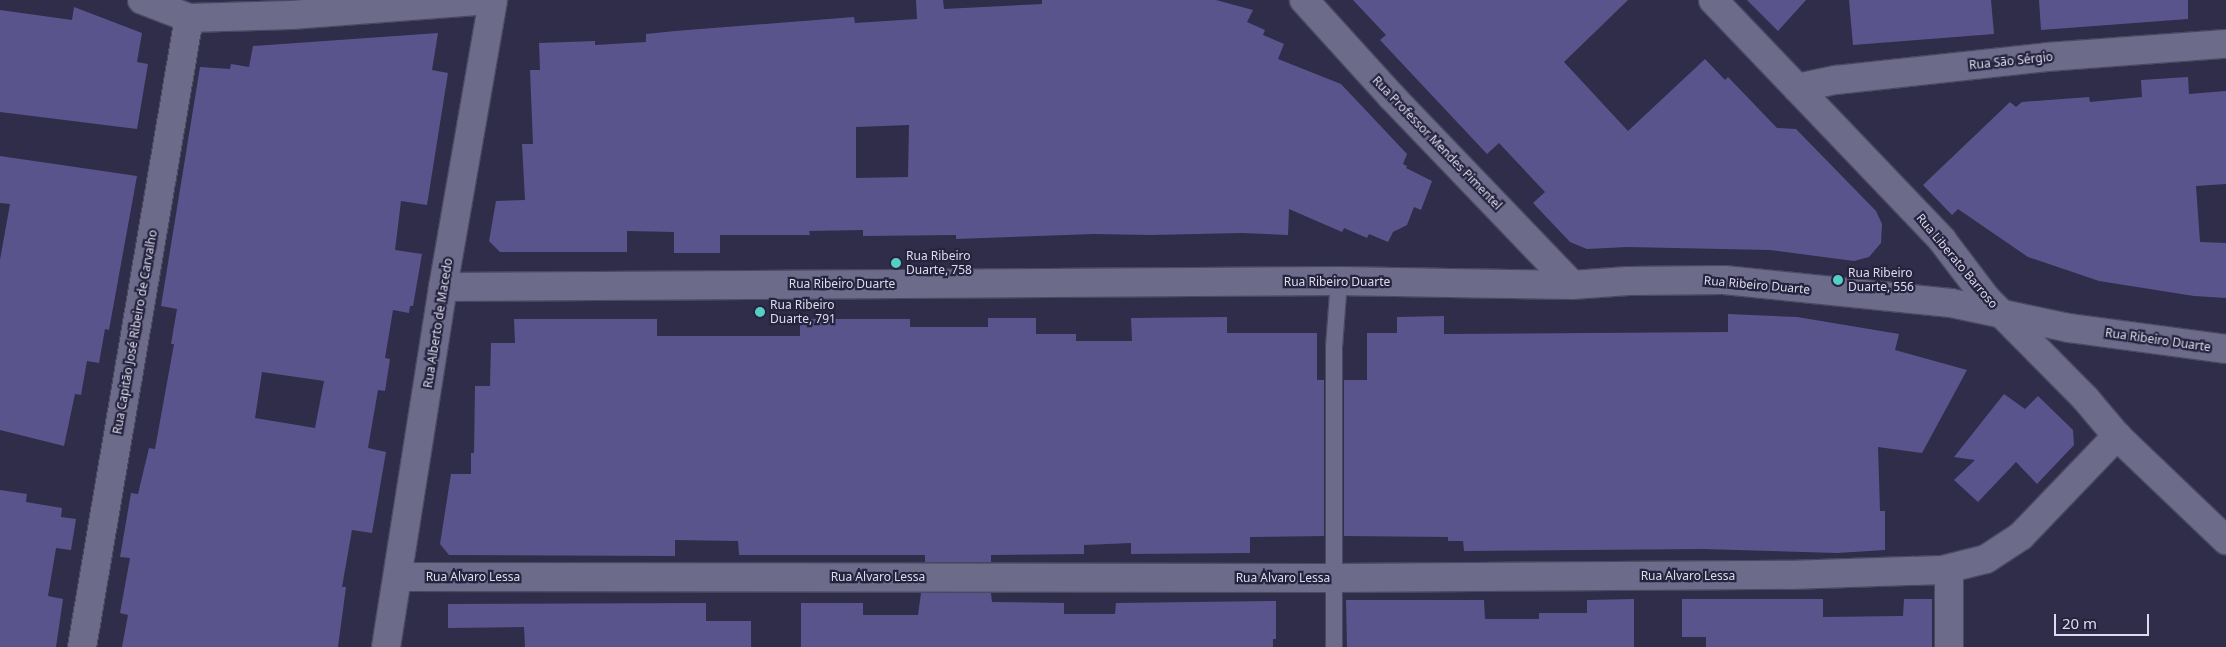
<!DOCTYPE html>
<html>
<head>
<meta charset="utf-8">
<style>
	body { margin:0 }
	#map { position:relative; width:2226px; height:647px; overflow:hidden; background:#2f2d49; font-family:"Noto Sans",sans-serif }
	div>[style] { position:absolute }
	.building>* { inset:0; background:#5a548c }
	.roads { filter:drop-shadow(1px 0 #4b4960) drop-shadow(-1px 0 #4b4960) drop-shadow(0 1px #4b4960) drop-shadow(0 -1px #4b4960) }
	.service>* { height:16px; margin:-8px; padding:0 8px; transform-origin:8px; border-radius:8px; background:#6c6b8a }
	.minor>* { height:28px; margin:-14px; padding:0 14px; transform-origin:14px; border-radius:14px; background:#6c6b8a }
	.dots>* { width:14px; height:14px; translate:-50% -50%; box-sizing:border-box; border:2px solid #26233e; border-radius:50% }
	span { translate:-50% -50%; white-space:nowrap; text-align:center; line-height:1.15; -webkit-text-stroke:4.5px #26233e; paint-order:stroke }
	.street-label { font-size:12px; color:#dddcee }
	.poi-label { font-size:12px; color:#dddcee }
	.left { translate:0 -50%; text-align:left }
	.scale { position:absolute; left:2054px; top:614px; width:95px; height:22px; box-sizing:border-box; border:2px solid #dddcee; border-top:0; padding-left:6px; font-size:15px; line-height:18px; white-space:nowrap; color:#dddcee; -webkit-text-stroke:4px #26233e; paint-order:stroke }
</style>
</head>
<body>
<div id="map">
	<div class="building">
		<div style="clip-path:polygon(evenodd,916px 0,943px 0,944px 9px,1042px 4px,1042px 0,1216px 0,1253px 10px,1247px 22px,1265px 30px,1263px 35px,1284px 44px,1278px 59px,1341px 84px,1407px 154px,1403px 164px,1407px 166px,1406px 168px,1432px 181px,1421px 210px,1414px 207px,1407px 225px,1393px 232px,1388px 242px,1369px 234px,1367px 238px,1344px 228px,1342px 232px,1289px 209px,1288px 235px,1242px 233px,1151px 235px,1094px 234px,956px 239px,956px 235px,863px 236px,863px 230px,809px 231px,810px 235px,720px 235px,720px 253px,674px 253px,674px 232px,627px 231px,627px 252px,500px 252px,489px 241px,496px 201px,525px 200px,522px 144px,533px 144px,530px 70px,540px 70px,539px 43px,595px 41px,595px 45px,646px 42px,646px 34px,675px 31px,854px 17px,855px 23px,917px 19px,916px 0,909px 125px,908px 177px,856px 178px,856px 127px,909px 125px)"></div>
		<div style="clip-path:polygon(1353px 0,1628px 0,1564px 62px,1628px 131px,1705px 59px,1725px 80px,1728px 77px,1777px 128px,1796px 129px,1876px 211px,1882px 224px,1881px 243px,1869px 257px,1854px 261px,1770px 250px,1627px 247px,1587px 249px,1570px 242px,1533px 203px,1545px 192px,1499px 143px,1487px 154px,1380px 40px,1386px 35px)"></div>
		<div style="clip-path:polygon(1747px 0,1806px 0,1778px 31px)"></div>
		<div style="clip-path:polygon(1849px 0,1991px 0,1994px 34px,1853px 45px)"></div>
		<div style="clip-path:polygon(2039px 0,2188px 0,2188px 19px,2041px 30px)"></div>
		<div style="clip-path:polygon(74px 7px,142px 33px,137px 62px,148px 64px,137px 129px,0 112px,0 10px,72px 20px)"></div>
		<div style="clip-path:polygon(evenodd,438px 33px,432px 70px,448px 73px,427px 205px,401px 201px,395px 250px,422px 254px,413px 306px,410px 306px,409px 313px,393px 310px,385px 358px,390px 359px,385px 391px,378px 390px,368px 448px,386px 452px,372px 533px,352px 530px,342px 587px,346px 587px,338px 647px,122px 647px,128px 615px,120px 613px,130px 558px,120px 557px,131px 493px,138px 494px,149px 448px,155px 449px,174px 344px,171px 344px,177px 309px,161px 306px,200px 67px,230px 69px,231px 64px,249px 67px,253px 46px,438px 33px,262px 372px,324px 381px,315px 428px,255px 418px,262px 372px)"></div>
		<div style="clip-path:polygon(2188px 77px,2189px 94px,2226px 91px,2226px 184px,2196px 186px,2200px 242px,2226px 243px,2226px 298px,2194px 296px,2099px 281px,2028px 257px,1958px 209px,1952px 215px,1923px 185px,2010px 102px,2016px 107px,2022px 102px,2089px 97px,2090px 102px,2142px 97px,2141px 80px)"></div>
		<div style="clip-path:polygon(0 156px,137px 176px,109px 330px,105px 329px,99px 363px,87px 361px,81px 395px,75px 394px,64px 446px,0 430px,0 260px,10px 204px,0 203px)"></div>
		<div style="clip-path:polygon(1728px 314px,1797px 317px,1899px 334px,1895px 350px,1967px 370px,1922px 453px,1878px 447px,1880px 511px,1885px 511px,1885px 550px,1837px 553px,1703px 549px,1464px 551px,1463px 541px,1448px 541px,1448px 537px,1344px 536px,1344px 380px,1367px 380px,1367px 333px,1397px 333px,1397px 317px,1444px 316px,1444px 334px,1728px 332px)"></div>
		<div style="clip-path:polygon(1227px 317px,1227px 333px,1317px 333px,1317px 380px,1324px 380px,1324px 536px,1250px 537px,1250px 553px,1131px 554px,1131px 543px,1084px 545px,1084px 554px,991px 555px,991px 562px,925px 562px,925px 555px,739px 555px,738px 541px,675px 540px,675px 556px,449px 555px,440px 544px,451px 474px,471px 474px,471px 453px,474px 453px,475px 386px,490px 386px,491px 343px,515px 343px,514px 319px,657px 319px,657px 336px,800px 336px,800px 319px,910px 319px,910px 327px,988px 327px,988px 318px,1036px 318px,1036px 334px,1076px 334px,1076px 341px,1132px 341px,1131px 318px)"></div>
		<div style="clip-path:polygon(2004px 394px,2025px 409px,2038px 396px,2073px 430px,2074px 445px,2037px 484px,2016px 462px,1978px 502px,1954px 480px,1975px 460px,1954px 457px)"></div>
		<div style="clip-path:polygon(0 490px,27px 494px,26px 502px,62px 508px,61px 517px,76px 519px,71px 550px,56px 548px,48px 596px,63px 599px,56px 647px,0 647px)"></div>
		<div style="clip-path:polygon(921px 593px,991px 593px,992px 602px,1064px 603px,1064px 614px,1115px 614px,1116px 603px,1276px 601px,1276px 639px,1273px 639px,1273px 647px,801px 647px,801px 603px,863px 603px,863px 615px,918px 615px)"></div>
		<div style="clip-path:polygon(1634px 599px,1634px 647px,1347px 647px,1346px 600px,1484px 600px,1485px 619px,1539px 619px,1539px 613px,1587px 613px,1587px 600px)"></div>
		<div style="clip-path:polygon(1682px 599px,1823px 599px,1823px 617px,1903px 616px,1904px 599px,1932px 599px,1932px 647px,1706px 647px,1706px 637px,1682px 637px)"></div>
		<div style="clip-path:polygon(706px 603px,706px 621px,751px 621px,751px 647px,525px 647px,524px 627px,448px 628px,448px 604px)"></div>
	</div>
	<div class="roads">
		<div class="service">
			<div style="left:1334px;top:647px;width:300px;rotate:-90deg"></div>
			<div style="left:1334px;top:347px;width:66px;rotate:-85.7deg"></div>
		</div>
		<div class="minor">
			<div style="left:142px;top:0;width:50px;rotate:21deg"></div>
			<div style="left:189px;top:18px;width:102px;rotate:-1.7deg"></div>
			<div style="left:291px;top:15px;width:199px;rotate:-4.3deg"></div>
			<div style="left:1304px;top:0;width:131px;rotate:47.8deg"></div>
			<div style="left:1392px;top:97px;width:260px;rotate:46.2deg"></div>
			<div style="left:1713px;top:0;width:332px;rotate:46.3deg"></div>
			<div style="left:1942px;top:240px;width:73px;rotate:52.8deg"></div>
			<div style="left:1986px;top:298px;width:141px;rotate:45.3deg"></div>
			<div style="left:2085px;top:398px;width:50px;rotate:49.9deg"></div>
			<div style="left:2117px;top:436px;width:151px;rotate:43.7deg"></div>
			<div style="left:1797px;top:88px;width:40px;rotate:-12deg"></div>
			<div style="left:1836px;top:80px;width:212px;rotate:-6.2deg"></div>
			<div style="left:2047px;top:57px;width:179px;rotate:-4.2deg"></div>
			<div style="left:443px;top:287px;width:896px;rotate:-0.38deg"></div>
			<div style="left:1339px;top:281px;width:233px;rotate:1deg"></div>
			<div style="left:1572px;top:285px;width:56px;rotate:-4.1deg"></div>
			<div style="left:1628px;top:281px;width:96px;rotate:-0.6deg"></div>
			<div style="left:1724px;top:280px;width:228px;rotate:5.8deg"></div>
			<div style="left:1951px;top:303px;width:121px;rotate:12deg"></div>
			<div style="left:2069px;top:328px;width:158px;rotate:7.6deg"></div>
			<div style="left:398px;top:577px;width:936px;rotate:0.06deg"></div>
			<div style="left:1334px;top:578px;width:455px;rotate:-0.4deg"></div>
			<div style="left:1789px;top:575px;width:153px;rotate:-1.9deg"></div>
			<div style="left:1942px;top:570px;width:45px;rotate:-14deg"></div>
			<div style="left:1986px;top:559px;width:42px;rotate:-33.3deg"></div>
			<div style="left:2021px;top:536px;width:139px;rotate:-46.2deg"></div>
			<div style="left:82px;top:647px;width:638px;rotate:-80.35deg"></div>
			<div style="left:386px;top:647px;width:364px;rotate:-81deg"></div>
			<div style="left:443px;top:287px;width:291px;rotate:-80.1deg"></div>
			<div style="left:1949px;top:647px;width:78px;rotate:-90deg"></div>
		</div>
	</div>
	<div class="dots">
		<div style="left:896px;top:263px;background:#55cec5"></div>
		<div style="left:1838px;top:280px;background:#55cec5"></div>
		<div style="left:760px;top:312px;background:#55cec5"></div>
	</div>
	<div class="street-label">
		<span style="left:2011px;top:61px;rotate:-6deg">Rua São Sérgio</span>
		<span style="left:1437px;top:143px;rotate:46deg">Rua Professor Mendes Pimentel</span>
		<span style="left:1957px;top:261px;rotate:50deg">Rua Liberato Barroso</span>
		<span style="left:1337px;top:282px">Rua Ribeiro Duarte</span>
		<span style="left:842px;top:284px">Rua Ribeiro Duarte</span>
		<span style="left:1757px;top:285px;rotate:5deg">Rua Ribeiro Duarte</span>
		<span style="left:438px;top:323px;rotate:-81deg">Rua Alberto de Macedo</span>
		<span style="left:135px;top:332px;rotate:-80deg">Rua Capitão José Ribeiro de Carvalho</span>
		<span style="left:2158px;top:340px;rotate:8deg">Rua Ribeiro Duarte</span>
		<span style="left:1688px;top:576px">Rua Alvaro Lessa</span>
		<span style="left:473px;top:577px">Rua Alvaro Lessa</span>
		<span style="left:878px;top:577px">Rua Alvaro Lessa</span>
		<span style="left:1283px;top:578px">Rua Alvaro Lessa</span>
	</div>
	<div class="poi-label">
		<span class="left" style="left:906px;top:263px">Rua Ribeiro<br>Duarte, 758</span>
		<span class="left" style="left:1848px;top:280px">Rua Ribeiro<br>Duarte, 556</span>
		<span class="left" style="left:770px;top:312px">Rua Ribeiro<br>Duarte, 791</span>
	</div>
	<div class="scale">20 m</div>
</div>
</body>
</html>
